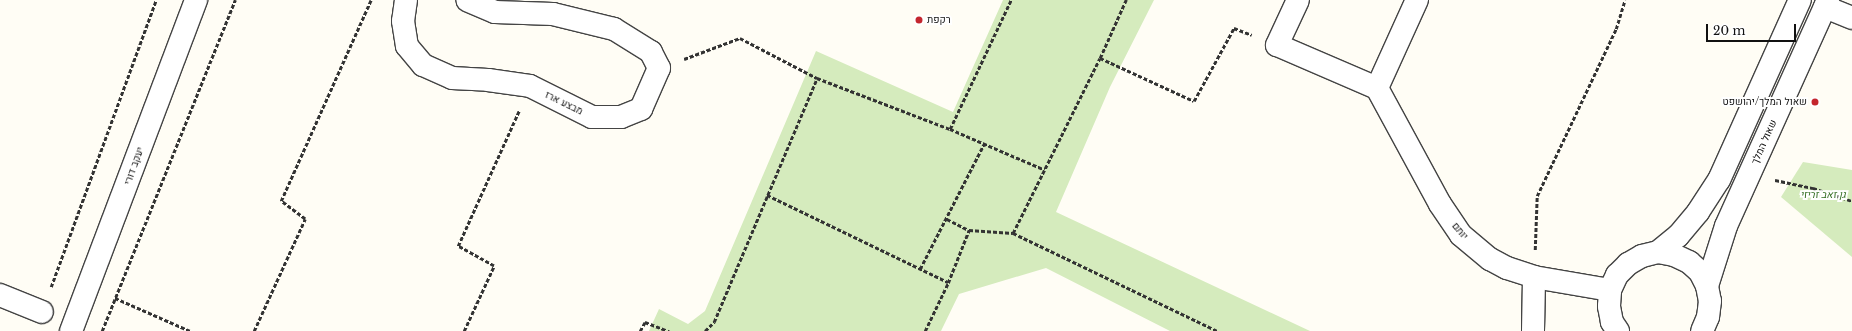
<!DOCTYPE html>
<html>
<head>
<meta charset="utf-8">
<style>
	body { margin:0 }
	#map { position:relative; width:1852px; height:331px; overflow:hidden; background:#fffdf5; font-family:"Libre Baskerville",Heebo,serif }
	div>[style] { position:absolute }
	.green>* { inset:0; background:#d5ebbd }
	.path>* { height:2.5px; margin-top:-1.25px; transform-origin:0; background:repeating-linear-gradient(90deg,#333 0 4px,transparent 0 6px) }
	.roads { filter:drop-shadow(1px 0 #444) drop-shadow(-1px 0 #444) drop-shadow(0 1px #444) drop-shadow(0 -1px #444) }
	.minor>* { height:22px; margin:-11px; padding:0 11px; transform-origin:11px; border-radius:11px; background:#fff }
	.dots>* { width:11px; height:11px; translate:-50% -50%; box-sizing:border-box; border:2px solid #fff; border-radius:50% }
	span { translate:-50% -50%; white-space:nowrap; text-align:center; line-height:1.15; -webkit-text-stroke:4px #fff; paint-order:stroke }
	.poi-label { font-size:10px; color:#111 }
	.left { translate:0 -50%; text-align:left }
	.right { translate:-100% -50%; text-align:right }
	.street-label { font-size:10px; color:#111 }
	.park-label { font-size:10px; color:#2f6b1f; font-style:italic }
	.scale { position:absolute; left:1706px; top:24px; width:90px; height:18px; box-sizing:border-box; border:2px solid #111; border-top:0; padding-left:5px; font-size:12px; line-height:14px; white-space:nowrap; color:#111; -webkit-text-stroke:3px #fff; paint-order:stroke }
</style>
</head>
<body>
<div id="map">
	<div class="green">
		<div style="clip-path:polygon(1003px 0,1154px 0,1110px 87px,1056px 212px,1310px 331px,1170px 331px,1046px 268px,959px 294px,941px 331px,649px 331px,659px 309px,688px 324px,705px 311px,816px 51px,953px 112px)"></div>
		<div style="clip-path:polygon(1803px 162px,1852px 170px,1852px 257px,1781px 197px)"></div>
	</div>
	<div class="path">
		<div style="left:1100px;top:58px;width:103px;rotate:24.6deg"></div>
		<div style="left:1194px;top:101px;width:83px;rotate:-61.3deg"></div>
		<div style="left:1234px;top:28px;width:19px;rotate:21deg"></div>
		<div style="left:684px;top:59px;width:60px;rotate:-20.6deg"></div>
		<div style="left:740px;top:38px;width:87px;rotate:27.5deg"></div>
		<div style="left:817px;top:78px;width:142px;rotate:21deg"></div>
		<div style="left:950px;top:129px;width:103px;rotate:23.3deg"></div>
		<div style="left:950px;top:129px;width:143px;rotate:-64.7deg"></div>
		<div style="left:1775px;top:180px;width:39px;rotate:12deg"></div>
		<div style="left:1813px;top:188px;width:41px;rotate:18.4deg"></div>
		<div style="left:767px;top:195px;width:201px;rotate:25.7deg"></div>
		<div style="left:947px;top:219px;width:25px;rotate:27deg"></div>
		<div style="left:1013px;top:233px;width:227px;rotate:25.6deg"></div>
		<div style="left:1535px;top:250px;width:54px;rotate:-87.9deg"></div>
		<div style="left:1537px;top:196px;width:185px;rotate:-64.7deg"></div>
		<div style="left:1616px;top:29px;width:30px;rotate:-73deg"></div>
		<div style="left:920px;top:269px;width:140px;rotate:-62.9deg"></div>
		<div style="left:51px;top:287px;width:306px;rotate:-69.9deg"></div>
		<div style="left:115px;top:298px;width:82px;rotate:23.7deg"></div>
		<div style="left:102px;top:331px;width:357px;rotate:-68.1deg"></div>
		<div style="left:254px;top:331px;width:123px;rotate:-65.5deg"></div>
		<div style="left:305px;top:219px;width:30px;rotate:-143deg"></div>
		<div style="left:281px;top:201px;width:220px;rotate:-65.9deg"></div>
		<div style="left:464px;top:331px;width:72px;rotate:-65.2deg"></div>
		<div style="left:494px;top:266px;width:41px;rotate:-150.9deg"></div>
		<div style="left:458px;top:246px;width:148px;rotate:-65.7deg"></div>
		<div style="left:640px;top:331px;width:10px;rotate:-61deg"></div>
		<div style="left:645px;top:322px;width:26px;rotate:21deg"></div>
		<div style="left:705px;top:331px;width:13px;rotate:-45deg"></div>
		<div style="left:714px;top:322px;width:265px;rotate:-67.1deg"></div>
		<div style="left:925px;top:331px;width:53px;rotate:-64.4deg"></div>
		<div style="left:948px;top:283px;width:57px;rotate:-68.4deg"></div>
		<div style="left:969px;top:230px;width:44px;rotate:3.9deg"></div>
		<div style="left:1013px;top:233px;width:195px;rotate:-63.6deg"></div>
		<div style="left:1100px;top:58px;width:64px;rotate:-65.9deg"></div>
	</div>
	<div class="roads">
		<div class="minor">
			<div style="left:406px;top:0;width:21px;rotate:98deg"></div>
			<div style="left:403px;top:21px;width:25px;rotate:81deg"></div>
			<div style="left:407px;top:46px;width:25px;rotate:50deg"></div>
			<div style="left:423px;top:65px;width:32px;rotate:24deg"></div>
			<div style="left:452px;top:78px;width:36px;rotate:3deg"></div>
			<div style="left:488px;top:80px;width:42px;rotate:8.1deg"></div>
			<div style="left:530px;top:86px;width:69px;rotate:26.6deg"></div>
			<div style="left:592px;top:117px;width:29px"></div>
			<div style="left:621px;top:117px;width:22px;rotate:-22deg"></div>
			<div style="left:641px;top:109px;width:45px;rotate:-66.3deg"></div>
			<div style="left:659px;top:68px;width:18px;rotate:-117deg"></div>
			<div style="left:651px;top:52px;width:44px;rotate:-148.1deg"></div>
			<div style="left:614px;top:29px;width:63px;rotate:-166.2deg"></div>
			<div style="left:553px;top:14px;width:58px;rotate:-178deg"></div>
			<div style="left:495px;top:12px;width:30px;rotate:-157deg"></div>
			<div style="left:1298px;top:0;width:50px;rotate:115deg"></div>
			<div style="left:1277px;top:45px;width:109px;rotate:23.3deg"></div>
			<div style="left:1377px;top:88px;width:97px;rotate:-65.6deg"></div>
			<div style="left:1825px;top:7px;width:29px;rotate:22deg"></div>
			<div style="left:1377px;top:88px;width:132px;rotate:61.5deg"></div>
			<div style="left:1440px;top:204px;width:37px;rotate:56deg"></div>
			<div style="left:1461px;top:235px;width:38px;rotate:40deg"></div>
			<div style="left:1490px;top:259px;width:19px;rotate:28deg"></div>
			<div style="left:1507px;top:268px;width:28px;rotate:18deg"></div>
			<div style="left:1534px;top:277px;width:77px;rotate:9.7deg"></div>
			<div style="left:1658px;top:252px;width:26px;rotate:-39deg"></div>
			<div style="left:1678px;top:236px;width:31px;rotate:-50deg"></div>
			<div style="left:1698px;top:212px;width:38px;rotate:-57deg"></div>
			<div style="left:1719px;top:180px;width:197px;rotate:-65.8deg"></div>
			<div style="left:1707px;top:286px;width:63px;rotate:-72.4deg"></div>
			<div style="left:1726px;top:226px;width:248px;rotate:-65.7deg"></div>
			<div style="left:0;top:295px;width:45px;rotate:22deg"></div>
			<div style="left:71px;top:331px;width:354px;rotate:-69.3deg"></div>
			<div style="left:1533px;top:331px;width:54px;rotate:-88.9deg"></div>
			<div style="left:1618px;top:331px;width:11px;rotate:-124deg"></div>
			<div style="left:1612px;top:322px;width:16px;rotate:-101deg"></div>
			<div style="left:1609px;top:306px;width:16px;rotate:-86deg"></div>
			<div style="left:1610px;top:290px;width:17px;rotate:-65deg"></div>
			<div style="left:1617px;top:275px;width:16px;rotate:-45deg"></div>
			<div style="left:1628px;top:264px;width:16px;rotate:-30deg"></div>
			<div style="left:1642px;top:256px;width:16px;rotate:-14deg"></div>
			<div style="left:1658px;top:252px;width:16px;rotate:11deg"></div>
			<div style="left:1674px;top:255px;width:17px;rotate:25deg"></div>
			<div style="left:1689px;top:262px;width:15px;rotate:42deg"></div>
			<div style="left:1700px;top:272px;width:16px;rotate:63deg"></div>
			<div style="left:1707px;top:286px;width:15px;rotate:79deg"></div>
			<div style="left:1710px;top:301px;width:16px;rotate:97deg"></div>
			<div style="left:1708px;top:317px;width:15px;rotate:113deg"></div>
		</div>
	</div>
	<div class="dots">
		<div style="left:919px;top:20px;background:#c4262e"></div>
		<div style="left:1815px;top:102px;background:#c4262e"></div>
	</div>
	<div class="poi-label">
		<span class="left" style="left:927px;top:20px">רקפת</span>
		<span class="right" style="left:1807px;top:102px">שאול המלך/יהושפט</span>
	</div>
	<div class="street-label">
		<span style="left:564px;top:103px;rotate:26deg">מבצע ארז</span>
		<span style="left:1764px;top:142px;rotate:-66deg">שאול המלך</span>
		<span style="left:134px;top:166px;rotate:-70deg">יעקב דורי</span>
		<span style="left:1460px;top:231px;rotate:50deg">יותם</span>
	</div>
	<div class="park-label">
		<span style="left:1823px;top:195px">גן זאב זריזי</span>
	</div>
	<div class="scale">20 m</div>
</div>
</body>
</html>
